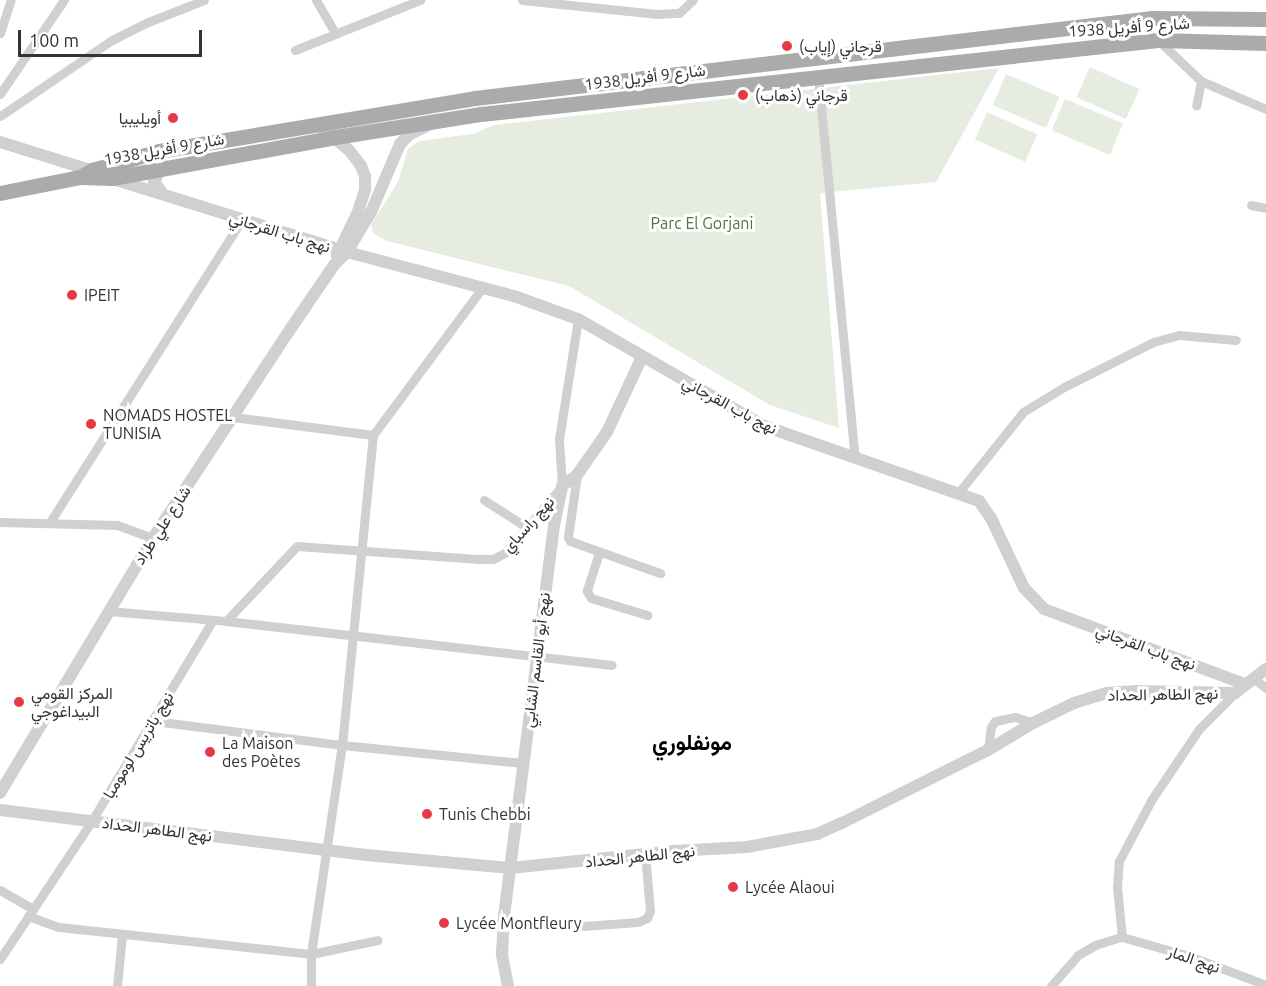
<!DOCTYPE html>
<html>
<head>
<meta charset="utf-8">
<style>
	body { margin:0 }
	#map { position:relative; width:1266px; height:986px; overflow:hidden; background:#fff; font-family:Ubuntu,Vazirmatn,sans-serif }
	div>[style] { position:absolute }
	.green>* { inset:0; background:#e6ecdf; transform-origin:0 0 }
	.minor>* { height:9px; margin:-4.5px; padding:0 4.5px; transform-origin:4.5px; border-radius:4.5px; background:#d0d0d0 }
	.tertiary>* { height:12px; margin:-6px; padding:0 6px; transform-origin:6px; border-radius:6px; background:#d0d0d0 }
	.primary>* { height:15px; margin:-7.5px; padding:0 7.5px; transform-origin:7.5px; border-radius:7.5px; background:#ababab }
	.dots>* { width:16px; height:16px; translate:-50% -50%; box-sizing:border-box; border:3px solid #fff; border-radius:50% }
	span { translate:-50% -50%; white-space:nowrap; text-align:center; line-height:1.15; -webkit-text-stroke:6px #fff; paint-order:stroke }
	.street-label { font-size:16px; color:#333 }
	.poi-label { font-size:16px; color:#333 }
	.left { translate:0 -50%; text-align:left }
	.right { translate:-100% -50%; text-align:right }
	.park-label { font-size:16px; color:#56703f }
	.district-label { font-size:22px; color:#000; font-weight:700 }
	.scale { position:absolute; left:18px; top:30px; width:184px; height:27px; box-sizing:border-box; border:3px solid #333; border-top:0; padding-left:8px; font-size:18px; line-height:21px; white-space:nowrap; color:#333; -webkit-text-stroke:4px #fff; paint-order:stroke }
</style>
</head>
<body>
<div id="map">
	<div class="green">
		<div style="left:1090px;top:67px;width:54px;height:33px;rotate:24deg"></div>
		<div style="clip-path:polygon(999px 68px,936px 182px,820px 193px,839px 428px,770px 405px,569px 286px,387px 241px,373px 233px,371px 225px,398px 182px,408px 149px,419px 141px,473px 134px,494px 125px)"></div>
		<div style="left:1006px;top:74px;width:58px;height:34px;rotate:23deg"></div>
		<div style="left:1065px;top:99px;width:63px;height:34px;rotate:23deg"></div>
		<div style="left:987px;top:112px;width:55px;height:30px;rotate:24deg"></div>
	</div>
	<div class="minor">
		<div style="left:316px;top:0;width:39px;rotate:60deg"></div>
		<div style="left:522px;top:0;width:136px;rotate:5.9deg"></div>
		<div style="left:657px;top:14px;width:22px;rotate:-3deg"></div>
		<div style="left:679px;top:13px;width:19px;rotate:-43deg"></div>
		<div style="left:0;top:33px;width:35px;rotate:-72deg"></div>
		<div style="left:1158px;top:40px;width:59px;rotate:43.6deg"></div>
		<div style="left:1201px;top:81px;width:25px;rotate:101deg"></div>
		<div style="left:295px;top:50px;width:135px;rotate:-21.8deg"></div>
		<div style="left:818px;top:76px;width:385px;rotate:84.5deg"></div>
		<div style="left:1201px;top:81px;width:71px;rotate:23.3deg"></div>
		<div style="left:0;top:94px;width:114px;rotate:-55.8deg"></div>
		<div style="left:0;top:116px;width:135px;rotate:-34.2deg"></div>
		<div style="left:112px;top:40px;width:40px;rotate:-26.6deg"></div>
		<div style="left:148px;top:22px;width:60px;rotate:-21.4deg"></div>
		<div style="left:1251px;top:205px;width:15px;rotate:11deg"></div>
		<div style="left:233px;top:417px;width:141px;rotate:7.3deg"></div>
		<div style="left:577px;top:475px;width:63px;rotate:98.3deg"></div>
		<div style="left:568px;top:537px;width:4px;rotate:63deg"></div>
		<div style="left:570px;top:541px;width:96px;rotate:19.6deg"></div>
		<div style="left:959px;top:492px;width:102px;rotate:-51.3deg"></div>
		<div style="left:1023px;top:412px;width:48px;rotate:-31.4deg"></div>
		<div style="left:1064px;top:387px;width:100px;rotate:-26.8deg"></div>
		<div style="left:1153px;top:342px;width:27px;rotate:-15deg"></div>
		<div style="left:1179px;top:335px;width:57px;rotate:5deg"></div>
		<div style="left:484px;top:500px;width:52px;rotate:32.5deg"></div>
		<div style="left:0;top:522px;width:117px;rotate:1.5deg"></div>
		<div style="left:117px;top:525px;width:38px;rotate:20deg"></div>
		<div style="left:50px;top:522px;width:356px;rotate:-57.6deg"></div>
		<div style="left:599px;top:553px;width:40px;rotate:108deg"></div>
		<div style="left:587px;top:591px;width:8px;rotate:60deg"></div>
		<div style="left:591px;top:598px;width:59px;rotate:16.9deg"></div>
		<div style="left:108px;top:611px;width:118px;rotate:4.8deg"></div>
		<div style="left:226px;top:621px;width:388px;rotate:6.5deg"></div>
		<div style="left:226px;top:621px;width:103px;rotate:-46.6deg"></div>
		<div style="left:297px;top:546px;width:180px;rotate:4.1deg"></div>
		<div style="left:477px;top:559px;width:16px"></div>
		<div style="left:493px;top:559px;width:13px;rotate:-27deg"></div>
		<div style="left:505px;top:553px;width:88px;rotate:-49.6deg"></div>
		<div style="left:562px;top:486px;width:47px;rotate:-93.7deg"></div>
		<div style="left:559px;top:439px;width:121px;rotate:-81deg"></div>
		<div style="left:1253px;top:678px;width:16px;rotate:38deg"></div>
		<div style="left:154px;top:721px;width:190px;rotate:7.3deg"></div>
		<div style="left:342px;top:745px;width:182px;rotate:5.7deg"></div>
		<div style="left:988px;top:750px;width:23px;rotate:-83deg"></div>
		<div style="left:991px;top:727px;width:7px;rotate:-56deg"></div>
		<div style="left:995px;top:721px;width:20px;rotate:-11deg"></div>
		<div style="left:1015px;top:717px;width:19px;rotate:18deg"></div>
		<div style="left:0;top:890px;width:38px;rotate:30deg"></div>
		<div style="left:28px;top:916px;width:33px;rotate:20deg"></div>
		<div style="left:59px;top:927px;width:253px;rotate:6.1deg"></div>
		<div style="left:311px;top:954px;width:68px;rotate:-11.8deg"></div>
		<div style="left:584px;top:926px;width:54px;rotate:-4.2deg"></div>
		<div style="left:638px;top:922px;width:10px;rotate:-24deg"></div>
		<div style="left:647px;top:918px;width:8px;rotate:-67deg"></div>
		<div style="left:650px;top:911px;width:57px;rotate:-95deg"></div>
		<div style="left:1122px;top:937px;width:50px;rotate:-95.7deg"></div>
		<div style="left:1117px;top:887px;width:26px;rotate:-86deg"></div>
		<div style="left:1119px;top:861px;width:70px;rotate:-62deg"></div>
		<div style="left:1152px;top:799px;width:84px;rotate:-56.1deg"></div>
		<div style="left:1199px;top:729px;width:51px;rotate:-45deg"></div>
		<div style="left:0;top:959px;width:164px;rotate:-56.4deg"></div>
		<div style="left:91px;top:822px;width:236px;rotate:-58.9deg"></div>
		<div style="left:117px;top:986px;width:51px;rotate:-84.4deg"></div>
		<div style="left:311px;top:986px;width:32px;rotate:-90deg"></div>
		<div style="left:311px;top:954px;width:211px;rotate:-81.6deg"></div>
		<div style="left:342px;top:745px;width:312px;rotate:-84.3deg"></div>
		<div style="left:373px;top:435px;width:184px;rotate:-53.4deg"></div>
		<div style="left:1051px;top:986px;width:41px;rotate:-48.9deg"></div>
		<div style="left:1078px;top:955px;width:20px;rotate:-30deg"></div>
		<div style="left:1095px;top:945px;width:28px;rotate:-17deg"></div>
		<div style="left:1122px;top:937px;width:70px;rotate:15.8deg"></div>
		<div style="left:1189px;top:956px;width:82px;rotate:20.6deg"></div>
	</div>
	<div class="tertiary">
		<div style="left:320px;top:126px;width:38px;rotate:40deg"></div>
		<div style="left:349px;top:150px;width:20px;rotate:53deg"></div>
		<div style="left:361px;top:166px;width:11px;rotate:68deg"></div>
		<div style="left:365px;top:176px;width:14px;rotate:90deg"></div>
		<div style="left:365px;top:190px;width:25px;rotate:108deg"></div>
		<div style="left:357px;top:214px;width:46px;rotate:116deg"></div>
		<div style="left:0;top:142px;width:102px;rotate:17.2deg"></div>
		<div style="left:159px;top:151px;width:17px;rotate:80deg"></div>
		<div style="left:162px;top:168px;width:15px;rotate:122deg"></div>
		<div style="left:154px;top:181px;width:14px;rotate:56deg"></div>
		<div style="left:113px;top:179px;width:245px;rotate:17.3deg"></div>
		<div style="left:347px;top:252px;width:173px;rotate:14.8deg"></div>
		<div style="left:514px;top:296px;width:68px;rotate:19.8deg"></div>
		<div style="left:578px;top:319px;width:215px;rotate:29.9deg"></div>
		<div style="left:764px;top:426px;width:228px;rotate:19.2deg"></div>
		<div style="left:979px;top:501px;width:21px;rotate:55deg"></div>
		<div style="left:991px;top:518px;width:77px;rotate:64.8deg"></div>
		<div style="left:1024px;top:588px;width:29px;rotate:46deg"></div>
		<div style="left:1044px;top:609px;width:215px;rotate:20.5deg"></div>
		<div style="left:0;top:793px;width:297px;rotate:-59deg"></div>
		<div style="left:153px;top:538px;width:248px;rotate:-56.7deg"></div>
		<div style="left:289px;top:331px;width:80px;rotate:-55.7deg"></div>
		<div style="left:334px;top:265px;width:18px;rotate:-45deg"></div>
		<div style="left:347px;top:252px;width:47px;rotate:-59deg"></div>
		<div style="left:371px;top:212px;width:74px;rotate:-66.9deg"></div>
		<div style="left:400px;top:144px;width:13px;rotate:-45deg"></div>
		<div style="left:409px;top:135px;width:20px;rotate:-27deg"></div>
		<div style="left:0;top:810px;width:369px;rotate:7deg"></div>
		<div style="left:366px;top:855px;width:145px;rotate:5.2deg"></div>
		<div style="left:510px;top:868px;width:165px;rotate:-5.9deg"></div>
		<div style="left:674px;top:851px;width:73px;rotate:-3.1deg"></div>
		<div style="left:747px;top:847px;width:71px;rotate:-10.5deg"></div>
		<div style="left:817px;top:834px;width:27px;rotate:-24deg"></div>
		<div style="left:842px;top:823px;width:163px;rotate:-26.6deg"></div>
		<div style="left:988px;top:750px;width:52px;rotate:-31deg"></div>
		<div style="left:1033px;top:723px;width:46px;rotate:-26deg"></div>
		<div style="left:1074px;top:703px;width:34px;rotate:-17deg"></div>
		<div style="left:1107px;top:693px;width:30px;rotate:-4deg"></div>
		<div style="left:1137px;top:691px;width:98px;rotate:1.2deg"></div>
		<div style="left:1235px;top:693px;width:39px;rotate:-38deg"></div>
		<div style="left:508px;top:986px;width:33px;rotate:-101deg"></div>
		<div style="left:502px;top:954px;width:38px;rotate:-87deg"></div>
		<div style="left:504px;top:916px;width:394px;rotate:-82.7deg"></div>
		<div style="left:554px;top:525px;width:40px;rotate:-78deg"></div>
		<div style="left:562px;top:486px;width:19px;rotate:-36deg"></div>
		<div style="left:577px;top:475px;width:52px;rotate:-55.1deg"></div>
		<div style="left:607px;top:432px;width:83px;rotate:-65deg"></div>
	</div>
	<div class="primary">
		<div style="left:82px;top:176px;width:12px;rotate:-31deg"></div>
		<div style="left:92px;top:170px;width:70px;rotate:-15.8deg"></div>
		<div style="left:159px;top:151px;width:320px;rotate:-9.5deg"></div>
		<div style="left:475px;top:98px;width:682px;rotate:-6.74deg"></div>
		<div style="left:1152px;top:18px;width:114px;rotate:0.5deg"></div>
		<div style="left:0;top:193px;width:82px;rotate:-11.3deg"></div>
		<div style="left:80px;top:177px;width:32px;rotate:2deg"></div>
		<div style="left:112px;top:178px;width:227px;rotate:-10.4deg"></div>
		<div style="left:335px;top:137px;width:148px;rotate:-9deg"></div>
		<div style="left:481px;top:114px;width:681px;rotate:-6.24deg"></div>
		<div style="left:1158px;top:40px;width:108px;rotate:1.6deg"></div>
	</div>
	<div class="dots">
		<div style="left:787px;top:46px;background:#e63946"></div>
		<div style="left:743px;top:95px;background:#e63946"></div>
		<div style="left:173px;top:118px;background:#e63946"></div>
		<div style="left:72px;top:295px;background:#e63946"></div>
		<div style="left:91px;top:424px;background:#e63946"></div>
		<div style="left:19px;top:702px;background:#e63946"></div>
		<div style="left:210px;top:752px;background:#e63946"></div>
		<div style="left:427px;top:814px;background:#e63946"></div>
		<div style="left:733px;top:887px;background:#e63946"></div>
		<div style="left:444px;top:923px;background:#e63946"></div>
	</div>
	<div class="street-label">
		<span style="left:1129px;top:27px;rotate:-4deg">شارع 9 أفريل 1938</span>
		<span style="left:645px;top:77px;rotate:-7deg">شارع 9 أفريل 1938</span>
		<span style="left:164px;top:149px;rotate:-10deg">شارع 9 أفريل 1938</span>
		<span style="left:280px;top:232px;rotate:17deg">نهج باب القرجاني</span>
		<span style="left:730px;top:405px;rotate:28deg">نهج باب القرجاني</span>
		<span style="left:528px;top:524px;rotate:-48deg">نهج راسباي</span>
		<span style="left:162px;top:525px;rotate:-57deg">شارع علي طراد</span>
		<span style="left:1146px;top:647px;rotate:20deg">نهج باب القرجاني</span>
		<span style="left:536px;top:660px;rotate:-83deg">نهج أبو القاسم الشابي</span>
		<span style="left:1163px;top:694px;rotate:-1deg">نهج الطاهر الحداد</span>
		<span style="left:138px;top:745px;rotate:-59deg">نهج باتريس لومومبا</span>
		<span style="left:157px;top:829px;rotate:7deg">نهج الطاهر الحداد</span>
		<span style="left:640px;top:856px;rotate:-6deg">نهج الطاهر الحداد</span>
		<span style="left:1194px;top:959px;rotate:19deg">نهج المار</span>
	</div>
	<div class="poi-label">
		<span class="left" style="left:799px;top:46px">قرجاني (إياب)</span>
		<span class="left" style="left:755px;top:95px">قرجاني (ذهاب)</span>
		<span class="right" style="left:161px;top:118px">أويليبيا</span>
		<span class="left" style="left:84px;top:295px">IPEIT</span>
		<span class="left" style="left:103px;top:424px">NOMADS HOSTEL<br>TUNISIA</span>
		<span class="left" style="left:31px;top:702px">المركز القومي<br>البيداغوجي</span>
		<span class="left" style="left:222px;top:752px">La Maison<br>des Poètes</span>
		<span class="left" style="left:439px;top:814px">Tunis Chebbi</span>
		<span class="left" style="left:745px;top:887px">Lycée Alaoui</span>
		<span class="left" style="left:456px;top:923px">Lycée Montfleury</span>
	</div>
	<div class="park-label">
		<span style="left:702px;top:223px">Parc El Gorjani</span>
	</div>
	<div class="district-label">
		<span style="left:692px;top:742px">مونفلوري</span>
	</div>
	<div class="scale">100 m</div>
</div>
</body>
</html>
